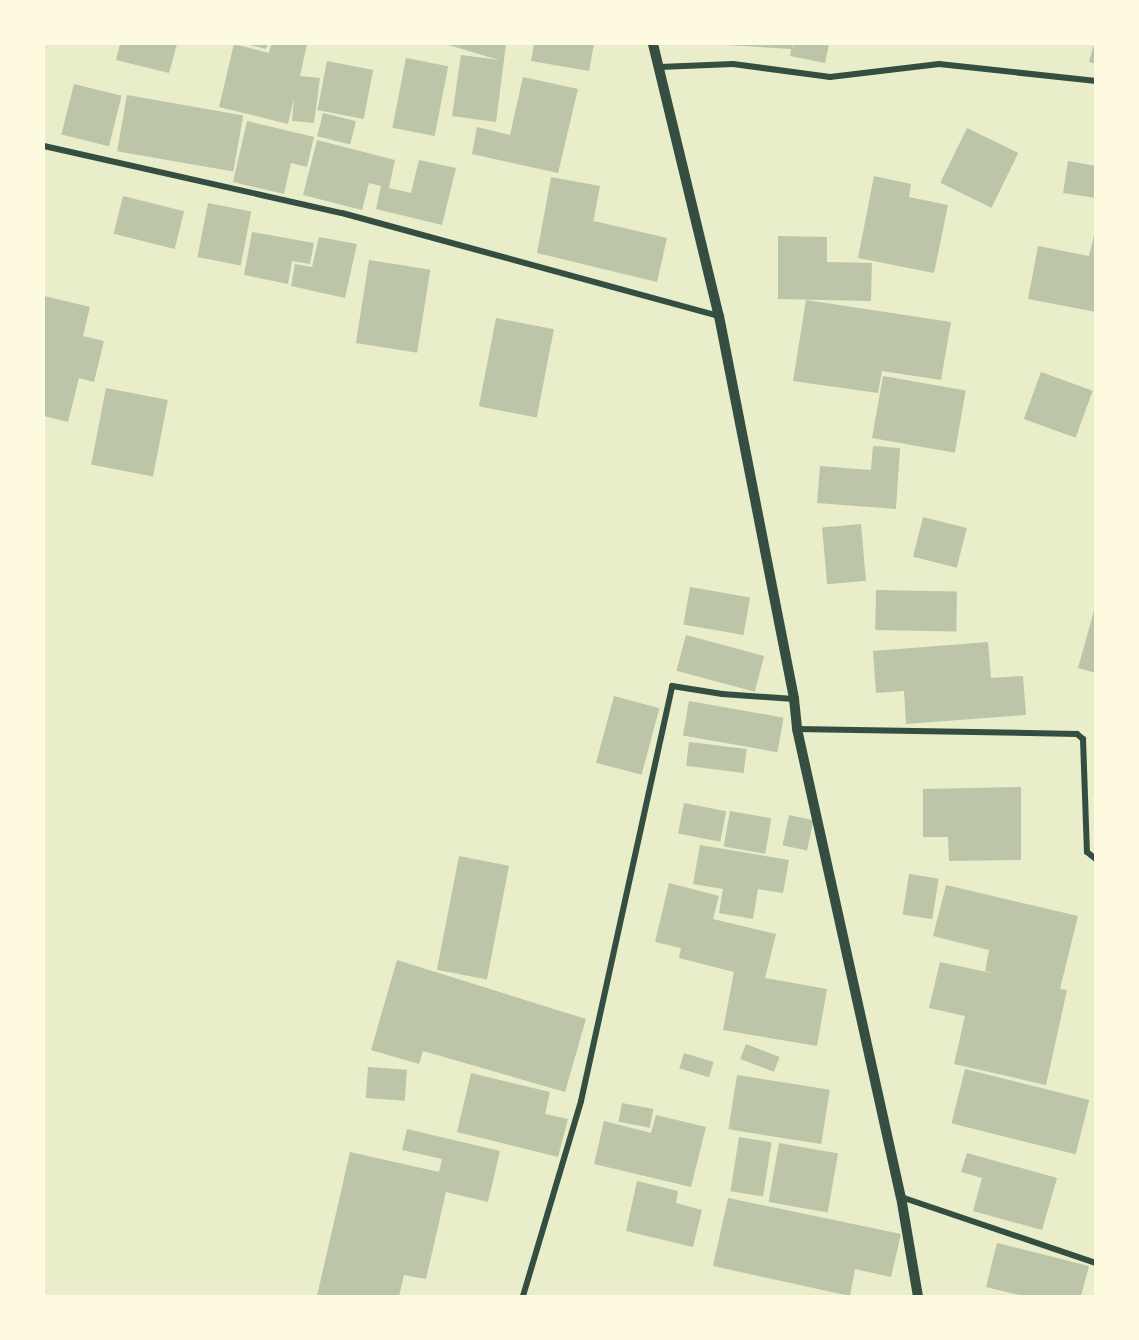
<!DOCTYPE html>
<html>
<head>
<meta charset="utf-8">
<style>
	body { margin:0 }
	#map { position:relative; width:1139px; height:1340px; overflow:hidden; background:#e9edc9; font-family:"Roboto Serif",serif }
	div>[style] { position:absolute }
	.building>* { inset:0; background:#bcc5a7; transform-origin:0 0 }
	.minor>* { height:6px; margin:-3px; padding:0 3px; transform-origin:3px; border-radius:3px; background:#344e41 }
	.tertiary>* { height:10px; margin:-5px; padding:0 5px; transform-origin:5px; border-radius:5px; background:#344e41 }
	span { translate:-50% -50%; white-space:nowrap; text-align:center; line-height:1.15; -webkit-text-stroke:5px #fefae0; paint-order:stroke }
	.frame { position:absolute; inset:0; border:45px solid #fefae0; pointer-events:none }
</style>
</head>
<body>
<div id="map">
	<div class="building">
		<div style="clip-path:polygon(120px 44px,177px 44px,169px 73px,116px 60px)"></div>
		<div style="clip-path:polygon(234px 44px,269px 53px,271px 44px,307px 44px,300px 76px,320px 78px,314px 123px,292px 121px,294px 98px,288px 124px,219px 107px)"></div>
		<div style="clip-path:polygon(246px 44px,268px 44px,266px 49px)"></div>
		<div style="clip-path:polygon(445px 44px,506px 44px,496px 122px,452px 116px,461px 55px,499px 60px)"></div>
		<div style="clip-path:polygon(534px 44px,594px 44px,589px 71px,531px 61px)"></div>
		<div style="clip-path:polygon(710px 44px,792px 44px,792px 48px,793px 44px,829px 44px,825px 63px,790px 56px,791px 49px)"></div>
		<div style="clip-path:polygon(1094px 44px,1096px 44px,1096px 64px,1089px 62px)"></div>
		<div style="left:406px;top:58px;width:43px;height:71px;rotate:11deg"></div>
		<div style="left:327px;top:61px;width:47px;height:50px;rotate:11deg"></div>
		<div style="clip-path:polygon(523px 77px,578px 89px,558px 173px,472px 154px,477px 127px,510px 135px)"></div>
		<div style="left:74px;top:84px;width:49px;height:52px;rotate:14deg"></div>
		<div style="left:127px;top:95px;width:118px;height:57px;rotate:10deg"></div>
		<div style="left:323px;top:113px;width:34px;height:24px;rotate:14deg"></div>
		<div style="clip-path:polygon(247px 121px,314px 137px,307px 167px,291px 163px,284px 194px,233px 182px)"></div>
		<div style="left:967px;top:128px;width:57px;height:61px;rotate:26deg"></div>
		<div style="clip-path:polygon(317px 140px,395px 160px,389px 188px,411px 193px,419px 160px,456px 168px,442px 225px,376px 209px,381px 186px,369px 183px,362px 210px,303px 195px)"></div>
		<div style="clip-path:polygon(1068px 161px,1096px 166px,1096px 198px,1063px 193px)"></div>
		<div style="clip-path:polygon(874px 176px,911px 184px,909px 197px,948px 205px,934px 273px,858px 258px)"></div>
		<div style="clip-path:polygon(551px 177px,600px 186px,592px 229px,594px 221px,667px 238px,657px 282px,537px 253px)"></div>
		<div style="left:123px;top:196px;width:63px;height:39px;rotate:14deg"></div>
		<div style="left:208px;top:203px;width:44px;height:55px;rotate:11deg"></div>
		<div style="clip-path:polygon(1096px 227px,1096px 312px,1028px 299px,1038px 246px,1089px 256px)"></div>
		<div style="clip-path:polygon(252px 232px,314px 243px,310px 264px,292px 261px,288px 284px,244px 275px)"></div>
		<div style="clip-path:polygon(778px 236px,827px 237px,827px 262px,872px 263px,871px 301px,778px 299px)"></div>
		<div style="clip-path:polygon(319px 237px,357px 244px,345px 298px,291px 286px,295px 264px,312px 267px)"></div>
		<div style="left:369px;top:260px;width:62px;height:84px;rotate:9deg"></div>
		<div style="clip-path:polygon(44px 296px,90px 307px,83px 336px,104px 341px,94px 382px,79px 378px,68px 422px,44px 416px)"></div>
		<div style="clip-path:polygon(806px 300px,951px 322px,941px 380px,882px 371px,878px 393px,793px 381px)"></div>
		<div style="left:496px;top:318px;width:59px;height:90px;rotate:11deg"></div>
		<div style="left:1041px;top:372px;width:55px;height:50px;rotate:20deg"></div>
		<div style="left:883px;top:376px;width:84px;height:63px;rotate:10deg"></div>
		<div style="left:106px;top:388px;width:63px;height:78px;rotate:11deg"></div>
		<div style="clip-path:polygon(873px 446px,900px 448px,896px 509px,817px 503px,820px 466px,871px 470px)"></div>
		<div style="left:923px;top:517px;width:45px;height:41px;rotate:14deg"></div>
		<div style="left:861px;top:524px;width:57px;height:39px;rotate:85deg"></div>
		<div style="left:690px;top:587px;width:61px;height:38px;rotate:10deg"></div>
		<div style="left:876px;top:590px;width:81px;height:40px;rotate:1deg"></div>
		<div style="clip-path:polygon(1095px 607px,1096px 607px,1096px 673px,1078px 668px)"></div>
		<div style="left:686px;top:635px;width:81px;height:37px;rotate:15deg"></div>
		<div style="clip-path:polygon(988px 642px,991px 678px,1023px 676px,1026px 715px,906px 724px,904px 691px,876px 693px,873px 651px)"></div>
		<div style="left:614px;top:696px;width:47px;height:69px;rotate:15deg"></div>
		<div style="left:689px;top:701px;width:96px;height:35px;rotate:10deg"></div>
		<div style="left:689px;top:742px;width:58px;height:24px;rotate:7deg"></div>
		<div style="clip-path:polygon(1021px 787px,1021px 860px,949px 861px,948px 837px,923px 837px,923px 789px)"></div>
		<div style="left:684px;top:803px;width:43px;height:31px;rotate:11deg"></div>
		<div style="left:730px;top:811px;width:42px;height:36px;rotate:10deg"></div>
		<div style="left:789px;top:815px;width:25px;height:31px;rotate:12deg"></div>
		<div style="clip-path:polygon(700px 845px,789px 860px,783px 893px,758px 889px,753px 919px,719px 913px,723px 889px,693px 884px)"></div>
		<div style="left:459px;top:856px;width:51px;height:116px;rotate:11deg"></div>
		<div style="left:909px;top:874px;width:30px;height:41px;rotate:9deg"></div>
		<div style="clip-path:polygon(669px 883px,719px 896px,713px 919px,776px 934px,765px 978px,827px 989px,817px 1046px,723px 1030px,734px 972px,679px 958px,681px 948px,655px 942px)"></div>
		<div style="clip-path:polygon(946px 885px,1078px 916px,1060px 989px,1067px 990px,1046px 1085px,954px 1064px,965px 1016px,929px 1008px,940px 962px,996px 974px,985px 971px,989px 950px,933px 936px)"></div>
		<div style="clip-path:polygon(397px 960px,586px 1019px,565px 1092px,423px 1051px,419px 1064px,371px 1050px)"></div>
		<div style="left:746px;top:1044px;width:36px;height:16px;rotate:21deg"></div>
		<div style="left:684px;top:1053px;width:31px;height:16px;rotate:17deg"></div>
		<div style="left:368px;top:1067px;width:39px;height:31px;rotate:4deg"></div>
		<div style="left:965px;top:1069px;width:128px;height:56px;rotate:14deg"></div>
		<div style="clip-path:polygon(471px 1073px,550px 1092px,545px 1114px,568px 1119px,558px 1157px,457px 1132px)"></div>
		<div style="left:737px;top:1075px;width:94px;height:55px;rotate:9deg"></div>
		<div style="left:622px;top:1103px;width:32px;height:19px;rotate:11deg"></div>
		<div style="clip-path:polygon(656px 1115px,706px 1127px,691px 1187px,594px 1164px,604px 1121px,651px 1133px)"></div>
		<div style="clip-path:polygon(407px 1129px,500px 1151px,488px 1202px,446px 1192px,426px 1279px,404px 1275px,399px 1296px,317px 1296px,350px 1152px,439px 1172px,442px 1159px,402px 1150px)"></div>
		<div style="left:739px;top:1137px;width:33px;height:55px;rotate:9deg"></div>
		<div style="left:779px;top:1143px;width:60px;height:60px;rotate:10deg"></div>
		<div style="clip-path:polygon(967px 1153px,1057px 1178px,1042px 1230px,973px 1211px,982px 1178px,961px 1172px)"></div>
		<div style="clip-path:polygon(637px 1181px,678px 1191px,676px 1203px,702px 1210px,693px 1247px,626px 1231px)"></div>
		<div style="clip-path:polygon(728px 1198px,901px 1234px,891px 1277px,855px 1269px,850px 1296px,713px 1266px)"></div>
		<div style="clip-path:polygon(997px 1243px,1089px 1266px,1081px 1296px,1023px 1296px,986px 1287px)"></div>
	</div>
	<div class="minor">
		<div style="left:660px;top:67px;width:73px;rotate:-2.4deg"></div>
		<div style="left:733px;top:64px;width:98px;rotate:7.6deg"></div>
		<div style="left:830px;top:77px;width:110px;rotate:-6.8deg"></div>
		<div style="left:939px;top:64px;width:158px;rotate:6.2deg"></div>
		<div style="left:44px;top:146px;width:305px;rotate:12.7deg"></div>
		<div style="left:342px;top:213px;width:391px;rotate:15.3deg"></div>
		<div style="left:797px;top:729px;width:280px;rotate:1deg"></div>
		<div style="left:1077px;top:734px;width:8px;rotate:40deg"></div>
		<div style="left:1083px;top:739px;width:113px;rotate:88deg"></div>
		<div style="left:1087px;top:852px;width:11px;rotate:38deg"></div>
		<div style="left:901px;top:1197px;width:206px;rotate:18.7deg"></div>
		<div style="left:523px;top:1296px;width:203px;rotate:-73.4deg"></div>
		<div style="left:581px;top:1101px;width:425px;rotate:-77.6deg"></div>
		<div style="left:672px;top:686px;width:51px;rotate:9.1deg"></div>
		<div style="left:722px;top:694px;width:72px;rotate:4deg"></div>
	</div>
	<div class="tertiary">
		<div style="left:653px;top:44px;width:280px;rotate:76.4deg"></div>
		<div style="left:719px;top:316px;width:390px;rotate:78.9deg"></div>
		<div style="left:794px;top:699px;width:30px;rotate:84deg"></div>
		<div style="left:797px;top:729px;width:479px;rotate:77.5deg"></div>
		<div style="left:901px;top:1197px;width:100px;rotate:80.3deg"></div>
	</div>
	<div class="frame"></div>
</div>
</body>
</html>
